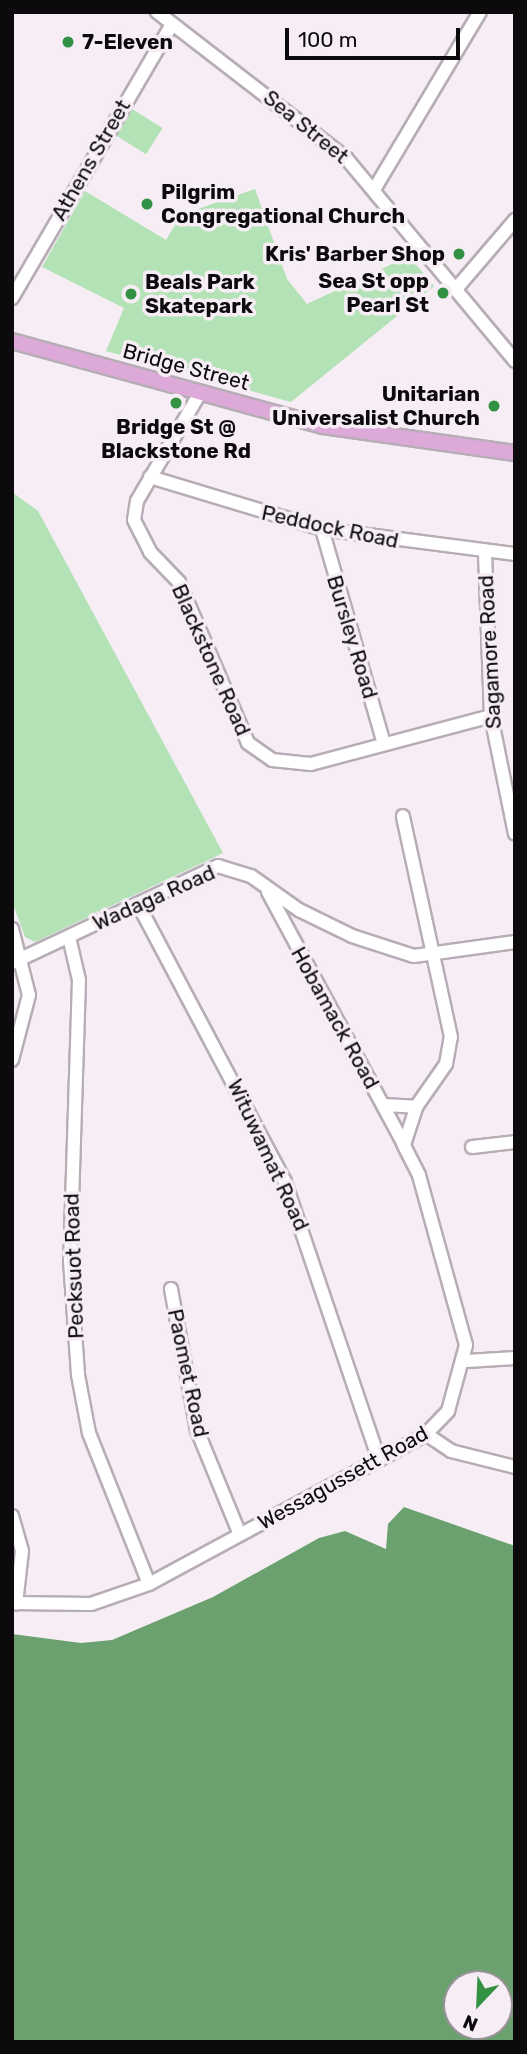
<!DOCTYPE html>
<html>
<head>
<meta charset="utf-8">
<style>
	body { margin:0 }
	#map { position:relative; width:527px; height:2054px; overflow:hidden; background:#f6edf5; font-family:Rubik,sans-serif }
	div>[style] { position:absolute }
	.green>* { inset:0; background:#b3e2b6; transform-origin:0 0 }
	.water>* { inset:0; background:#6aa16e }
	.roads { filter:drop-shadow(2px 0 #b7adb6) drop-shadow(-2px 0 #b7adb6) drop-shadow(0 2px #b7adb6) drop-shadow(0 -2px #b7adb6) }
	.minor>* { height:12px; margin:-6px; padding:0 6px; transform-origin:6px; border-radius:6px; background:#fff }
	.major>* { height:14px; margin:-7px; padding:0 7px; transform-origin:7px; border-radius:7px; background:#dca9d9 }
	.dots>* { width:19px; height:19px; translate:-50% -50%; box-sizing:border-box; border:4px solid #f6edf5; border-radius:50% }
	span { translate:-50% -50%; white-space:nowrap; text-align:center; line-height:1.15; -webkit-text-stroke:7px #f6edf5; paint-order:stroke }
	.poi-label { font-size:21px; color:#0d0a0d; font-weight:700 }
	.left { translate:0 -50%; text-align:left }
	.right { translate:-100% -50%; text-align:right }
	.street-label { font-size:21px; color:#0d0a0d }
	.frame { position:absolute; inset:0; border:14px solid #0d0a0d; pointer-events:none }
	.north { position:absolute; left:443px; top:1970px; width:70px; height:70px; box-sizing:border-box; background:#f6edf5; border:2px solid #999298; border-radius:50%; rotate:203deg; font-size:19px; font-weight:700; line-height:28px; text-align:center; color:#0d0a0d }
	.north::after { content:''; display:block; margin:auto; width:24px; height:32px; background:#339143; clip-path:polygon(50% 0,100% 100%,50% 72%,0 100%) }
	.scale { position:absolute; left:285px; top:28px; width:175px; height:32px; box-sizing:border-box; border:4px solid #0d0a0d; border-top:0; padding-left:9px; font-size:21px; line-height:24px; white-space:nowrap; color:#0d0a0d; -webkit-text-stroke:5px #f6edf5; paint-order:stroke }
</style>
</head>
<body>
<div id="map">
	<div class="green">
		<div style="left:132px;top:109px;width:36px;height:31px;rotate:32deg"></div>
		<div style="clip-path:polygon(255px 189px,287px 279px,307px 304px,409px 256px,434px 286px,291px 402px,106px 351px,124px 308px,42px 267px,85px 191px,166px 240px,181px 215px)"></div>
		<div style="clip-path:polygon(12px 492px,38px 511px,223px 853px,35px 942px,25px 937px,12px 901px)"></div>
	</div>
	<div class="water">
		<div style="clip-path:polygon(evenodd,404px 1507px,515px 1546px,515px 2042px,12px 2042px,12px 1634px,81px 1643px,112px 1640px,213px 1597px,319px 1538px,345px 1531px,386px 1549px,388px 1524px,404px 1507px,457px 1984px,499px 1984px,499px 2026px,457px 2026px,457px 1984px)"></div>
	</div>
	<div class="roads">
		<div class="minor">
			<div style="left:157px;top:12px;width:239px;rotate:37.7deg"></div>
			<div style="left:346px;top:158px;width:264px;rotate:50.2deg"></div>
			<div style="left:375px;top:188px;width:205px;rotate:-59.2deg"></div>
			<div style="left:456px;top:289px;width:91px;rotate:-49.5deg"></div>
			<div style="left:12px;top:298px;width:317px;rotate:-59.7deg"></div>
			<div style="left:200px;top:393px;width:125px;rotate:120.3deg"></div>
			<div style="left:137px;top:501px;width:19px;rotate:99deg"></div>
			<div style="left:134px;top:520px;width:36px;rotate:63deg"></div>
			<div style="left:150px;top:552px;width:42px;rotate:46deg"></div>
			<div style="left:179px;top:582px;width:175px;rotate:66.8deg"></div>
			<div style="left:248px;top:743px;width:29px;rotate:35deg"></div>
			<div style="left:272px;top:760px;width:39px;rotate:6deg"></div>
			<div style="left:311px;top:764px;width:186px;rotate:-14.9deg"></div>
			<div style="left:150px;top:477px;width:180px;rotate:16.8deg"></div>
			<div style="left:322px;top:529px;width:195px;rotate:7.4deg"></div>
			<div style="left:322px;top:529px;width:224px;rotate:73.9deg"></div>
			<div style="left:485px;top:553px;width:163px;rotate:87.9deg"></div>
			<div style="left:491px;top:716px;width:120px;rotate:78.5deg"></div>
			<div style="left:268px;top:892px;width:287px;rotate:61.7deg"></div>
			<div style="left:138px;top:904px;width:314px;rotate:62.1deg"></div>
			<div style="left:285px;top:1182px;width:293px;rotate:71.3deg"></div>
			<div style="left:12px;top:929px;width:68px;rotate:75.6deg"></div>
			<div style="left:29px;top:995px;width:67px;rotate:104.7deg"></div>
			<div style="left:69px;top:937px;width:44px;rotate:76.9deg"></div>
			<div style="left:79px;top:980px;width:280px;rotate:91.8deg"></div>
			<div style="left:70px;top:1260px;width:115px;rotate:86deg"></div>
			<div style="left:78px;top:1375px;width:59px;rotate:79.3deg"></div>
			<div style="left:89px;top:1433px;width:162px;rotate:68.3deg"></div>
			<div style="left:12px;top:963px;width:228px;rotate:-25.2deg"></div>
			<div style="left:218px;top:866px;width:34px;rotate:17deg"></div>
			<div style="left:251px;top:876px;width:59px;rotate:35.3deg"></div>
			<div style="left:299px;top:910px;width:59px;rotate:26.1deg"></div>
			<div style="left:352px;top:936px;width:65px;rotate:17.9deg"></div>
			<div style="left:414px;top:956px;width:102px;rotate:-7.9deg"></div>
			<div style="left:383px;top:1105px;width:33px;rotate:3deg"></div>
			<div style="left:472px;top:1147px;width:43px;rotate:-6.6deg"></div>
			<div style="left:171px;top:1289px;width:143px;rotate:79.6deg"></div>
			<div style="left:197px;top:1430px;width:113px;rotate:67.7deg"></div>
			<div style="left:467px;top:1361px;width:48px;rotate:-3.6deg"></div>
			<div style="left:426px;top:1434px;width:30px;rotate:34deg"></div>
			<div style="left:451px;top:1451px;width:66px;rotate:14deg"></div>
			<div style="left:12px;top:1516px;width:36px;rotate:74deg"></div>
			<div style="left:22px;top:1551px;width:53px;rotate:96.5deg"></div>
			<div style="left:12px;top:1603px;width:79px;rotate:0.7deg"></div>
			<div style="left:91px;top:1604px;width:61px;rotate:-19deg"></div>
			<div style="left:149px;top:1584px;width:315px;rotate:-28.4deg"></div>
			<div style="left:426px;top:1434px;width:32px;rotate:-46deg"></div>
			<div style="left:448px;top:1411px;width:68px;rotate:-74.7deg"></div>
			<div style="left:466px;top:1345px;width:176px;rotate:-105.5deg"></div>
			<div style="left:419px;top:1175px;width:34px;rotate:-117deg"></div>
			<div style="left:404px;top:1145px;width:40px;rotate:-72deg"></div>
			<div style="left:416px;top:1107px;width:52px;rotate:-55.1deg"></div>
			<div style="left:446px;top:1064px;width:27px;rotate:-80deg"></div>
			<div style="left:451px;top:1037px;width:226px;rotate:-102.3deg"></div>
		</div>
		<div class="major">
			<div style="left:12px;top:341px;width:322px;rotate:15.3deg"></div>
			<div style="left:323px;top:426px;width:194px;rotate:8deg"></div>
		</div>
	</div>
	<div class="dots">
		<div style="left:68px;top:42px;background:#339143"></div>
		<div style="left:147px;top:204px;background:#339143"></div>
		<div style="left:459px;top:254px;background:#339143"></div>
		<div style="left:443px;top:293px;background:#339143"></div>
		<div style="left:131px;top:294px;background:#339143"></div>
		<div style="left:176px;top:403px;background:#339143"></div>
		<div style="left:494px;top:406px;background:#339143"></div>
	</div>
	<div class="poi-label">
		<span class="left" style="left:82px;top:42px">7-Eleven</span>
		<span class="left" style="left:161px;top:204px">Pilgrim<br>Congregational Church</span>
		<span class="right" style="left:445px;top:254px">Kris' Barber Shop</span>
		<span class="right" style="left:429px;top:293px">Sea St opp<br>Pearl St</span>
		<span class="left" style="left:145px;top:294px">Beals Park<br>Skatepark</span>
		<span class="right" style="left:480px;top:406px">Unitarian<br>Universalist Church</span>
		<span style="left:176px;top:439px">Bridge St @<br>Blackstone Rd</span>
	</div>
	<div class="street-label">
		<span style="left:306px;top:127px;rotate:39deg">Sea Street</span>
		<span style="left:91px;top:160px;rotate:-60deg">Athens Street</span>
		<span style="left:186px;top:367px;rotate:15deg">Bridge Street</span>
		<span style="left:330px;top:527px;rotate:12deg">Peddock Road</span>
		<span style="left:352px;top:637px;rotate:73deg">Bursley Road</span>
		<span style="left:490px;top:652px;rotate:-93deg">Sagamore Road</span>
		<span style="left:211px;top:660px;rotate:66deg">Blackstone Road</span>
		<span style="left:154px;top:898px;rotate:-24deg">Wadaga Road</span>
		<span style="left:335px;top:1018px;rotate:61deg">Hobamack Road</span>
		<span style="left:268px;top:1155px;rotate:65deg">Wituwamat Road</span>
		<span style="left:74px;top:1266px;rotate:-92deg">Pecksuot Road</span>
		<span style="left:188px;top:1373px;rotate:78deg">Paomet Road</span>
		<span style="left:343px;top:1478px;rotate:-29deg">Wessagussett Road</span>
	</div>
	<div class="frame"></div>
	<div class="north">N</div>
	<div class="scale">100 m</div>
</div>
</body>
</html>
